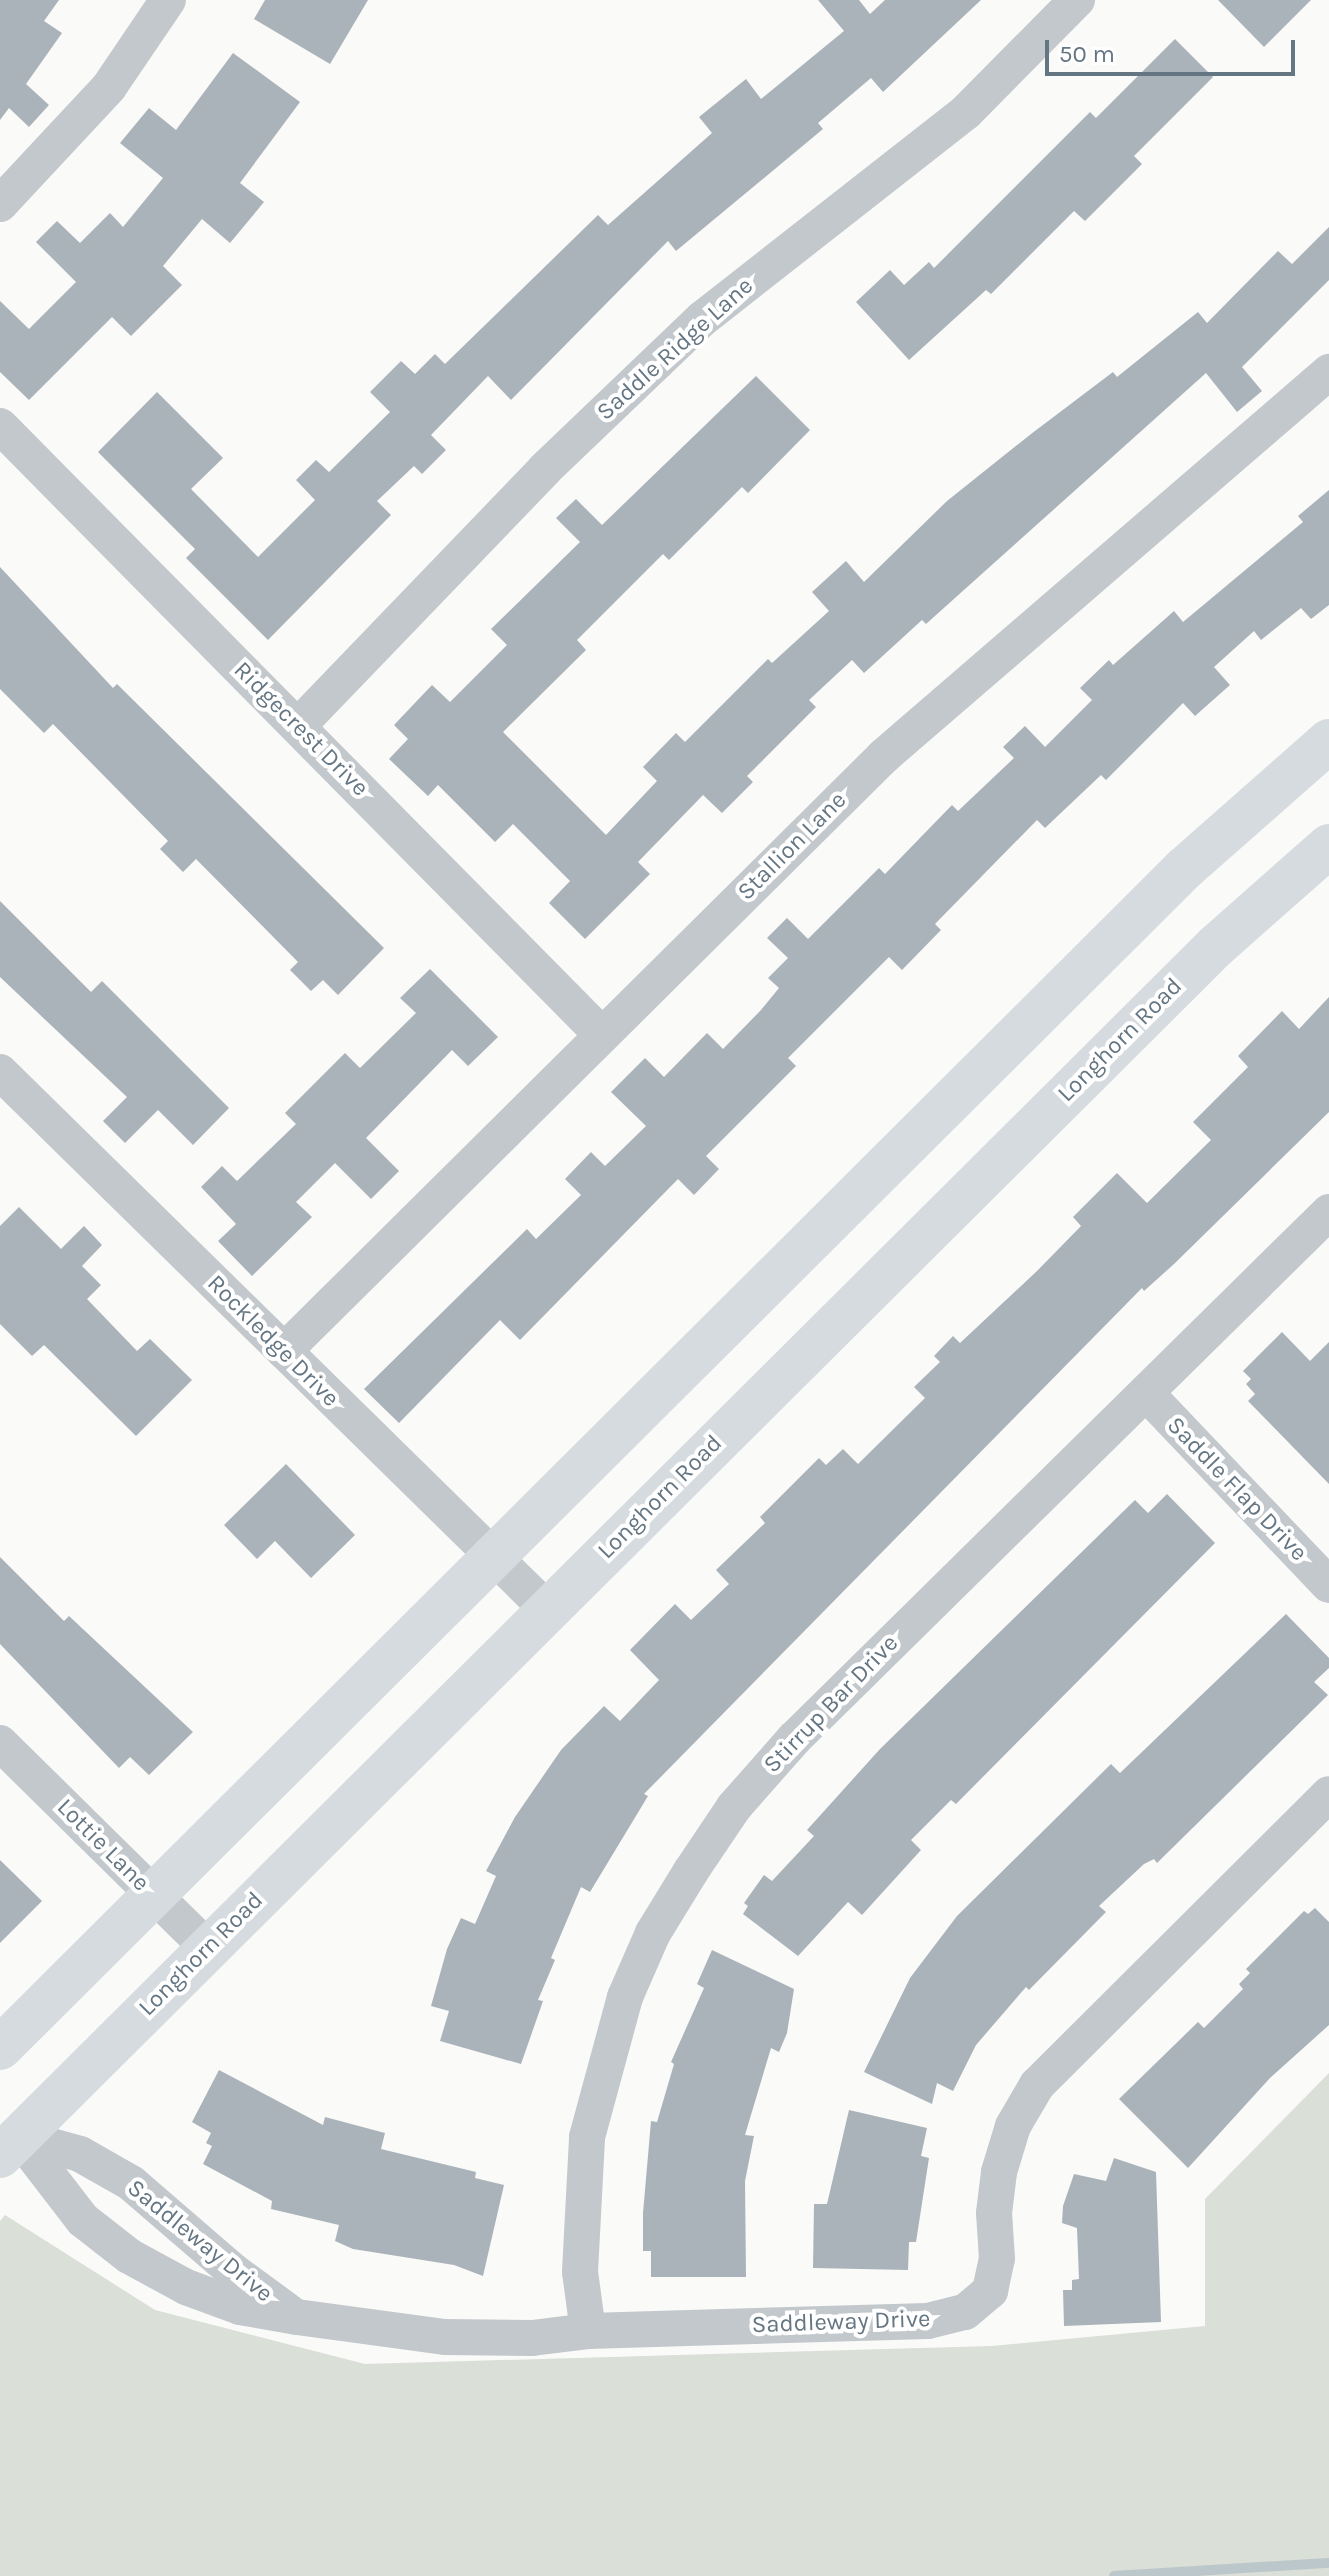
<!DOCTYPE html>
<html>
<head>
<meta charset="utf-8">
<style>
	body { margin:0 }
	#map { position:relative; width:1329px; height:2576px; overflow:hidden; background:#fafaf8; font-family:Karla,sans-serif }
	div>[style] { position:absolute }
	.green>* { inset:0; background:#dadfd7 }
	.stream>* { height:10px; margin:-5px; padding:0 5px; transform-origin:5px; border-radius:5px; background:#bbc7cb }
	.building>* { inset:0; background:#aab3b9 }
	.street>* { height:36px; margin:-18px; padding:0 18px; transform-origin:18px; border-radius:18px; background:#c3c8cc }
	.secondary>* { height:44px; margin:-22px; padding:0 22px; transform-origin:22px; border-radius:22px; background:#d6dbdf }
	span { translate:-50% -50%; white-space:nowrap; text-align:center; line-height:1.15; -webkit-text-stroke:8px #fff; paint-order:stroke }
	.street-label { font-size:24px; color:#657683 }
	.scale { position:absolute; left:1045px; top:40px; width:250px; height:36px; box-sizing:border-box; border:4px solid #657683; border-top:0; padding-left:10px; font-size:24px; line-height:28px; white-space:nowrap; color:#657683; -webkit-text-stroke:6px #fff; paint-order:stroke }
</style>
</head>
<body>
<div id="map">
	<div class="green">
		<div style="clip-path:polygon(1329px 2073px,1329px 2576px,0 2576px,0 2221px,5px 2215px,155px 2310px,365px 2364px,992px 2346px,1205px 2326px,1205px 2199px)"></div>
	</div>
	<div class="stream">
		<div style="left:1114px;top:2576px;width:215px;rotate:-3.5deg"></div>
	</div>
	<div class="building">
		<div style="clip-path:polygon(0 0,59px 0,44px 21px,62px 33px,26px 84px,49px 105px,29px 127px,9px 108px,0 120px)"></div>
		<div style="clip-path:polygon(265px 0,368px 0,330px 64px,254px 19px)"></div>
		<div style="clip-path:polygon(818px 0,859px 0,870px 14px,885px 0,981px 0,883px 92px,871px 78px,818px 123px,823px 129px,676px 251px,668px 241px,511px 400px,488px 376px,431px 435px,446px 450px,422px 474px,414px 466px,377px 501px,391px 515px,268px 640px,186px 558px,195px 549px,98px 452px,157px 392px,223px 458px,191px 489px,258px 557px,315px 500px,296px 480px,316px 460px,329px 472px,390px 412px,370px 392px,401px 361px,415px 374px,435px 354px,445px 364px,598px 215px,608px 225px,712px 133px,699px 117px,746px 79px,761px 99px,844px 31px)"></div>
		<div style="clip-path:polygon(1218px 0,1311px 0,1264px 47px)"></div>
		<div style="clip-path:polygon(1175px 39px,1213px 77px,1134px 156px,1142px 164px,1085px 221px,1074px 211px,991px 294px,986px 290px,909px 360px,856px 302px,890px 270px,904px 285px,929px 262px,934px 268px,1090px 112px,1096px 118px)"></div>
		<div style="clip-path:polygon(233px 53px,300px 102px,240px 183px,264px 202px,230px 243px,202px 219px,163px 266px,182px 285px,131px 336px,112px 317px,29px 400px,0 372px,0 301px,29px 329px,76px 282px,36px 242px,57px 221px,80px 243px,110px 213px,123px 227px,163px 178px,120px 143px,149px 108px,176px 130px)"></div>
		<div style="clip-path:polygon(1329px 227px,1329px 280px,1242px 367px,1262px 391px,1237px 412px,1206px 373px,926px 624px,922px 620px,864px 673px,852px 660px,809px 700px,816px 707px,747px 776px,753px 782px,722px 813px,703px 795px,638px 862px,650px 874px,585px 939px,549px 903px,570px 881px,513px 824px,495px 842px,438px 785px,428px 796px,389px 759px,408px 739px,394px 725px,432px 685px,450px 702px,507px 645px,491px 629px,580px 542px,556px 518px,576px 499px,602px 525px,756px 376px,810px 430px,748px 493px,742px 487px,669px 560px,663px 554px,577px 640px,586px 650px,503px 732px,606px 835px,657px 781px,643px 767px,676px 733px,685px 742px,768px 659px,772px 663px,829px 611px,812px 592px,846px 561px,864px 582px,947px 501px,1031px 434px,1113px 372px,1117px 377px,1198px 312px,1207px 323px,1278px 251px,1292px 264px)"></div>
		<div style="clip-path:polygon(1329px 490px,1329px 605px,1311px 619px,1301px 608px,1261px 640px,1254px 631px,1214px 667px,1230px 685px,1195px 716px,1183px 703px,1106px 780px,1101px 775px,1045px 828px,1037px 820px,935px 924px,941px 930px,902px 970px,889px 957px,788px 1058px,796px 1066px,706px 1156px,719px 1169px,694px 1195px,678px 1179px,520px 1340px,500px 1320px,399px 1423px,364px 1389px,527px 1229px,536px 1239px,581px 1195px,565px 1179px,591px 1152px,605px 1166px,646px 1126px,611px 1092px,645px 1058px,664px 1077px,707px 1033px,723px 1049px,761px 1010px,779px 988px,768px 978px,788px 958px,767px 938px,787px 918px,808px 939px,879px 868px,885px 874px,952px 805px,958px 811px,1014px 758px,1003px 747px,1025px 726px,1045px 747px,1092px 700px,1080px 688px,1109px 660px,1113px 665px,1174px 611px,1183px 622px,1303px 522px,1298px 516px)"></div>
		<div style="clip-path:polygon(0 567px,113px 688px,117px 684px,384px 948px,338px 995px,323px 980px,311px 991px,290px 970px,298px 962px,196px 859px,183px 872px,160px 849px,168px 841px,53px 724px,44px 733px,0 689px)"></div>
		<div style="clip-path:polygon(0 901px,91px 992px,102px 981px,229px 1108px,193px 1145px,158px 1110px,125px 1143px,103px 1121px,127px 1097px,0 977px)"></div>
		<div style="clip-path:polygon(430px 969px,498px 1037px,468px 1066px,452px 1050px,366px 1138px,399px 1171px,371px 1199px,335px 1163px,296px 1202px,312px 1217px,252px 1276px,218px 1241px,236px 1224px,201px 1187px,222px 1166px,237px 1181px,296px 1124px,285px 1113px,345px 1053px,360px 1068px,416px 1013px,400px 998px)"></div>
		<div style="clip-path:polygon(1329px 997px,1329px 1112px,1174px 1264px,1144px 1291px,1142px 1288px,644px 1794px,648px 1796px,590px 1892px,581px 1887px,551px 1958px,555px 1960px,538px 2000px,543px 2001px,521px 2064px,440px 2041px,449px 2011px,431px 2006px,447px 1949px,461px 1918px,475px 1924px,496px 1876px,486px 1871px,515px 1817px,561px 1750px,604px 1706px,620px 1721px,659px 1680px,630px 1650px,675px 1604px,691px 1620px,729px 1584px,716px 1570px,765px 1523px,760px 1517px,819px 1458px,826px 1465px,843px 1449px,858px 1464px,925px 1398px,914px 1387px,940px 1362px,934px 1356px,953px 1336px,960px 1343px,1037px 1271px,1081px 1226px,1073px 1217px,1117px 1173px,1147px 1203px,1211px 1140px,1193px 1122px,1248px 1067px,1238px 1056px,1282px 1011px,1299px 1029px)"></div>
		<div style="clip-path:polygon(19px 1207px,61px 1249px,84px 1226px,102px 1245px,82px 1266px,101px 1285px,87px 1299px,137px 1351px,150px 1339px,192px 1380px,136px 1436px,44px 1345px,32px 1356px,0 1324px,0 1226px)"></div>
		<div style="clip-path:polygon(1282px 1332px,1310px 1361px,1329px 1342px,1329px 1484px,1248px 1401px,1255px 1394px,1246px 1384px,1251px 1379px,1243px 1371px)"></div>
		<div style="clip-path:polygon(286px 1464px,355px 1535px,311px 1578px,275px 1541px,257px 1559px,224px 1525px)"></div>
		<div style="clip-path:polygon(1167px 1494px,1215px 1543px,956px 1804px,951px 1800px,911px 1840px,921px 1850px,862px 1915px,848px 1902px,798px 1956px,743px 1914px,748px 1906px,744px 1903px,764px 1875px,772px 1881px,814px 1836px,807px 1830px,880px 1749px,1135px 1500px,1148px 1513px)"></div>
		<div style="clip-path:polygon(0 1557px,64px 1621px,69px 1616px,193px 1732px,149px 1775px,130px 1757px,119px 1768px,0 1644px)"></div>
		<div style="clip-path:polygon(1286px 1614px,1329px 1658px,1329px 1668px,1314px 1682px,1328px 1695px,1157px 1863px,1154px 1859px,1144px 1864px,1099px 1906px,1106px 1912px,1029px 1990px,1026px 1987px,976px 2045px,953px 2091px,937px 2083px,932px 2104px,864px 2072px,910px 1978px,957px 1916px,1111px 1764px,1120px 1773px)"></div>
		<div style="clip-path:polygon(0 1860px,42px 1901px,0 1943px)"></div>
		<div style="clip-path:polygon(1315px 1908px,1329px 1922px,1329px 2025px,1270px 2078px,1188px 2168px,1119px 2099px,1198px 2022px,1204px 2028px,1243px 1989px,1239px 1984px,1250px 1973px,1246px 1969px,1304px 1911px,1308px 1914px)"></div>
		<div style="clip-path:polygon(712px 1950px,794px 1989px,787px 2033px,779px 2052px,771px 2048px,745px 2135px,754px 2136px,745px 2181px,746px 2277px,651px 2277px,651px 2251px,643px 2251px,643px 2213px,651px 2121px,657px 2122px,674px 2064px,671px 2062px,704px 1988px,697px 1984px)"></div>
		<div style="clip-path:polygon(219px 2070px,323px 2125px,325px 2117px,385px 2133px,381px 2149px,476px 2172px,475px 2178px,504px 2185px,483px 2276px,454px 2265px,353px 2249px,335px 2241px,339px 2225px,271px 2209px,272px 2201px,203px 2164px,212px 2146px,206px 2143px,211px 2133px,192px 2122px)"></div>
		<div style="clip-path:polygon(849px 2110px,927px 2128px,921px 2156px,929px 2158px,916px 2242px,909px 2242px,908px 2270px,813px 2268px,814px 2204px,827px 2204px)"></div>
		<div style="clip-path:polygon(1114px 2158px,1156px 2172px,1161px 2322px,1064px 2326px,1063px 2290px,1072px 2290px,1072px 2280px,1079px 2279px,1077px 2228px,1062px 2223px,1063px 2206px,1074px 2174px,1106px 2181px)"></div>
	</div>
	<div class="street">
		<div style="left:0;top:204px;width:160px;rotate:-47deg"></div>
		<div style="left:109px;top:87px;width:105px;rotate:-55.9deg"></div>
		<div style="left:0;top:426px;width:855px;rotate:45.33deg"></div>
		<div style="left:298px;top:726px;width:356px;rotate:-46.1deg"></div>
		<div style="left:545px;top:469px;width:217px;rotate:-43.7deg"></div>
		<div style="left:702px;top:319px;width:335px;rotate:-38.1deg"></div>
		<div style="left:966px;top:112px;width:158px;rotate:-45.3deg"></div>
		<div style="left:0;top:1072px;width:767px;rotate:44.47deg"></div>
		<div style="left:284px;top:1351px;width:845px;rotate:-44.76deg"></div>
		<div style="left:884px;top:756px;width:588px;rotate:-40.79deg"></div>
		<div style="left:1146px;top:1393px;width:265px;rotate:46.4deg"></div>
		<div style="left:0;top:1743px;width:291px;rotate:44.6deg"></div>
		<div style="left:19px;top:2137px;width:105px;rotate:52.4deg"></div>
		<div style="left:83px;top:2220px;width:58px;rotate:38deg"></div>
		<div style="left:129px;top:2256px;width:65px;rotate:28.5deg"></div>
		<div style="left:186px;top:2287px;width:58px;rotate:20.3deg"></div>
		<div style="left:240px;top:2307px;width:58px;rotate:10deg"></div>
		<div style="left:297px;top:2317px;width:149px;rotate:7.7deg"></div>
		<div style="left:445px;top:2337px;width:87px;rotate:0.7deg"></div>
		<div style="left:532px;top:2338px;width:56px;rotate:-7.1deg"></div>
		<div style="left:588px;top:2331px;width:340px;rotate:-1.7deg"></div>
		<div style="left:928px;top:2321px;width:38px;rotate:-14deg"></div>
		<div style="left:965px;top:2312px;width:33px;rotate:-40deg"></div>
		<div style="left:990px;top:2291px;width:33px;rotate:-78deg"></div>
		<div style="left:997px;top:2259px;width:46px;rotate:-93.7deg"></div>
		<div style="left:994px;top:2213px;width:41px;rotate:-83deg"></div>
		<div style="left:999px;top:2172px;width:48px;rotate:-73.1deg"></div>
		<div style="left:1013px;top:2126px;width:48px;rotate:-59.7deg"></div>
		<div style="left:1037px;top:2085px;width:412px;rotate:-44.9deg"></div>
		<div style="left:19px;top:2137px;width:63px;rotate:15.6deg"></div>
		<div style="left:80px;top:2154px;width:59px;rotate:29.6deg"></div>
		<div style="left:131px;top:2183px;width:135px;rotate:40.8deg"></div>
		<div style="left:233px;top:2271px;width:69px;rotate:36.2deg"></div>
		<div style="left:588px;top:2331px;width:60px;rotate:-97.7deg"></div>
		<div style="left:580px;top:2272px;width:135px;rotate:-87deg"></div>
		<div style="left:587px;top:2137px;width:145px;rotate:-74.8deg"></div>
		<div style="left:625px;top:1997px;width:70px;rotate:-66.4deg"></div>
		<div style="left:653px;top:1933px;width:73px;rotate:-58.5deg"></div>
		<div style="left:691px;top:1871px;width:77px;rotate:-56.1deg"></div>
		<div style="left:734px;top:1807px;width:91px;rotate:-48.6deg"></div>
		<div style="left:794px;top:1739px;width:751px;rotate:-44.57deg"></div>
	</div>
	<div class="secondary">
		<div style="left:0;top:2048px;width:1672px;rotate:-44.88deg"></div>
		<div style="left:1185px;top:868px;width:192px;rotate:-41.4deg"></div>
		<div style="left:0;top:2156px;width:1715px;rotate:-44.86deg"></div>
		<div style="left:1216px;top:946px;width:151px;rotate:-41.5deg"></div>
	</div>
	<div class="street-label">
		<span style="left:675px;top:349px;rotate:-42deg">Saddle Ridge Lane</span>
		<span style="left:301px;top:729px;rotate:45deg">Ridgecrest Drive</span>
		<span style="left:792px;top:846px;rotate:-45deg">Stallion Lane</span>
		<span style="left:1120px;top:1040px;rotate:-45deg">Longhorn Road</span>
		<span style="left:273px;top:1341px;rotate:45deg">Rockledge Drive</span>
		<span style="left:1237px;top:1489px;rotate:46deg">Saddle Flap Drive</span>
		<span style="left:660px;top:1497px;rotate:-45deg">Longhorn Road</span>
		<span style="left:831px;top:1704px;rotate:-46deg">Stirrup Bar Drive</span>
		<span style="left:103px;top:1845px;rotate:45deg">Lottie Lane</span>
		<span style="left:201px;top:1954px;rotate:-45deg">Longhorn Road</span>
		<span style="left:200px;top:2241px;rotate:39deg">Saddleway Drive</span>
		<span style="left:841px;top:2322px;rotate:-2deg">Saddleway Drive</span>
	</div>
	<div class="scale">50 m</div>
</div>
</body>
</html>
